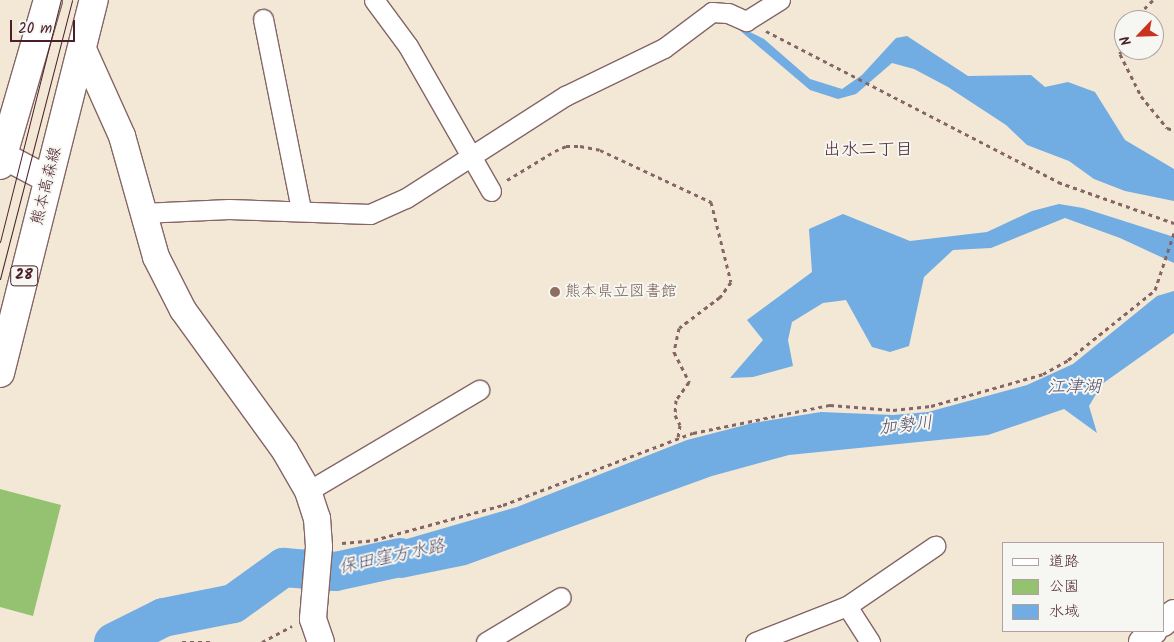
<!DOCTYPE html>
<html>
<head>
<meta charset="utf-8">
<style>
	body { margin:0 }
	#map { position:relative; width:1174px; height:642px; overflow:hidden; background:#f3e7d5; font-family:Kalam,"Klee One",sans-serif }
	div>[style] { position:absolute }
	.green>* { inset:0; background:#95c271 }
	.water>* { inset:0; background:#71ace2 }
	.river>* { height:39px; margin:-19.5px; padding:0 19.5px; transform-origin:19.5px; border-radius:19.5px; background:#71ace2 }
	.path>* { height:3px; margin-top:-1.5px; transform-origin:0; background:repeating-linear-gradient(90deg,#856566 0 4px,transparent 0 8px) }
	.roads { filter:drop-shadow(1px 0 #856566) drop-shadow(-1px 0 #856566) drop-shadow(0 1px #856566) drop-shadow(0 -1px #856566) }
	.street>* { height:19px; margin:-9.5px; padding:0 9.5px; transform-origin:9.5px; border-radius:9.5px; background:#fff }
	.secondary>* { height:26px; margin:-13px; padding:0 13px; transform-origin:13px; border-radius:13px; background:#fff }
	.primary>* { height:28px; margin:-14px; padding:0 14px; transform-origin:14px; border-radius:14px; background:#fff }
	.tram>* { height:1px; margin:-0.5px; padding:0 0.5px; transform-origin:0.5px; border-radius:0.5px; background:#4a1f2b }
	.dots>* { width:14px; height:14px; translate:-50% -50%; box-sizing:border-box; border:2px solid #f6f6f2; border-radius:50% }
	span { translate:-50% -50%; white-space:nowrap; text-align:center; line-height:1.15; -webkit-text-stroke:4px #f6f6f2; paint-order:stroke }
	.shield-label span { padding:1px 4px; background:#f6f6f2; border:1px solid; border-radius:4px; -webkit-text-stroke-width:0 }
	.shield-label { font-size:15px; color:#4a1f2b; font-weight:700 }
	.street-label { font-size:16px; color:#4a1f2b }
	.education-label { font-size:16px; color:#785e54 }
	.left { translate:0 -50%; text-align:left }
	.neighbourhood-label { font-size:18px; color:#4a1f2b }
	.water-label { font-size:18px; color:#58506b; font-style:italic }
	.legend { position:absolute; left:1002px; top:542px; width:162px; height:90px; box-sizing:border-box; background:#f6f6f2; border:1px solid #b1a0a2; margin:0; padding:6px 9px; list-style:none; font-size:15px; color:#4a1f2b }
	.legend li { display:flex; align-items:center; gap:10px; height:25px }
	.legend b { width:25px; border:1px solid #b1a0a2 }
	.north { position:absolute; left:1114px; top:10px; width:50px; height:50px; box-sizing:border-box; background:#f6f6f2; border:1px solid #b1a0a2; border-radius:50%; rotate:246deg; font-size:14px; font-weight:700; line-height:20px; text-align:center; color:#4a1f2b }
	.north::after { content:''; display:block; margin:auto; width:18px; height:22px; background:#c8321e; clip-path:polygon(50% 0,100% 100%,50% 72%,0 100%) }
	.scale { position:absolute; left:10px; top:20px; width:65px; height:22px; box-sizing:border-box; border:2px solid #4a1f2b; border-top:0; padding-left:6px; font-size:15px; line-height:18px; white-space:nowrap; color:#4a1f2b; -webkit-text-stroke:4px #f6f6f2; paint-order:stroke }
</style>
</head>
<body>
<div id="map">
	<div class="green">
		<div style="clip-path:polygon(0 489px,61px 505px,33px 616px,0 607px)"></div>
	</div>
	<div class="water">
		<div style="clip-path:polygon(730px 22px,764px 39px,810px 79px,842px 89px,862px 75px,896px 38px,907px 36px,968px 76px,1031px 75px,1045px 87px,1068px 82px,1095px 92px,1125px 140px,1174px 169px,1174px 201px,1125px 191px,1094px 179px,1069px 161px,1027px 145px,1006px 125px,948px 87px,914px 69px,892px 63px,856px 94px,838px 99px,810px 90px)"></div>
		<div style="clip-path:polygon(1059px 204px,1083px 208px,1174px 237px,1174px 263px,1120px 238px,1065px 218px,991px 248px,953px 250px,924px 277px,909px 346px,890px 352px,872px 347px,846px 300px,823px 303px,792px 322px,788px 340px,793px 366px,753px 377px,730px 378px,763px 340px,747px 320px,812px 272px,809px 229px,843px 214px,910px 241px,987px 232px,1032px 211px)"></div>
		<div style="clip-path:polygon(1174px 291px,1174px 333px,1102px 384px,1089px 406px,1097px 433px,1064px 409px,988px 435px,789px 455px,712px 476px,466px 565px,402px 578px,337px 567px,386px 545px,517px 507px,687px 440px,753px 423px,821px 412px,893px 415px,928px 412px,1027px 385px,1073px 364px,1157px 296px)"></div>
	</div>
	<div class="river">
		<div style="left:113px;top:642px;width:56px;rotate:-26.6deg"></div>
		<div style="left:163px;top:617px;width:71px;rotate:-11.3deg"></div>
		<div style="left:233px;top:603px;width:62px;rotate:-35.8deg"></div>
		<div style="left:283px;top:567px;width:52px;rotate:4.4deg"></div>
		<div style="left:335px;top:571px;width:66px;rotate:-12.3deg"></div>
	</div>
	<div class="path">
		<div style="left:1133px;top:20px;width:28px;rotate:-45deg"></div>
		<div style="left:766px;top:31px;width:329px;rotate:27.3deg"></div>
		<div style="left:1058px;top:182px;width:123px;rotate:19.5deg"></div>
		<div style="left:1124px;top:36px;width:18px;rotate:103deg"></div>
		<div style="left:1120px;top:54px;width:47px;rotate:63.4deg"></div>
		<div style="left:1141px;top:96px;width:41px;rotate:50.9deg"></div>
		<div style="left:1167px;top:128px;width:7px;rotate:16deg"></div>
		<div style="left:507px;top:180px;width:56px;rotate:-31.1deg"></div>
		<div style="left:555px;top:151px;width:12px;rotate:-24deg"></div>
		<div style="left:566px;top:146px;width:14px"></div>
		<div style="left:580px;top:146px;width:20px;rotate:11deg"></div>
		<div style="left:600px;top:150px;width:123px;rotate:25.1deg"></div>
		<div style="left:711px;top:202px;width:82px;rotate:76deg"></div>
		<div style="left:731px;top:282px;width:19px;rotate:126deg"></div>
		<div style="left:720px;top:297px;width:51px;rotate:142.9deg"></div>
		<div style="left:679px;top:328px;width:25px;rotate:102deg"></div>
		<div style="left:674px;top:352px;width:34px;rotate:63deg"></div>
		<div style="left:689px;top:382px;width:22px;rotate:126deg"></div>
		<div style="left:676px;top:400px;width:15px;rotate:94deg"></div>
		<div style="left:675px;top:415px;width:11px;rotate:63deg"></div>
		<div style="left:680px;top:425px;width:13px;rotate:99deg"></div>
		<div style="left:342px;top:543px;width:32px;rotate:-5deg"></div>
		<div style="left:374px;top:540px;width:134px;rotate:-15.2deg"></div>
		<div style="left:503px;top:505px;width:203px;rotate:-20.8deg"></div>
		<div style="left:693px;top:433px;width:140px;rotate:-11.6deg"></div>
		<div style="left:830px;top:405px;width:63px;rotate:4.5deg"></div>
		<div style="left:893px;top:410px;width:38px;rotate:-6deg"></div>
		<div style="left:931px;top:406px;width:116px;rotate:-15.9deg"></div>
		<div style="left:1043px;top:374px;width:29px;rotate:-29deg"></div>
		<div style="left:1068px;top:360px;width:112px;rotate:-38.8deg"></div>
		<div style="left:1155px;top:290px;width:60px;rotate:-71.6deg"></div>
		<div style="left:182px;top:642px;width:31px"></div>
		<div style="left:262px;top:642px;width:34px;rotate:-28deg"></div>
	</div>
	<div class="roads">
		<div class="street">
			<div style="left:374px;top:0;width:57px;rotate:53.5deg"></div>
			<div style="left:408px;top:46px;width:167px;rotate:60.2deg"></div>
			<div style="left:263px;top:19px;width:195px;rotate:78.7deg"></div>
			<div style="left:142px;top:213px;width:87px;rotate:-2.6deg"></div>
			<div style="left:229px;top:209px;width:141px;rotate:2deg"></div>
			<div style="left:370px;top:214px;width:39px;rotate:-24deg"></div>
			<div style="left:406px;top:198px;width:189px;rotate:-32.7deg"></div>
			<div style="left:565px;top:96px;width:110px;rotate:-25.9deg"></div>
			<div style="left:664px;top:48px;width:60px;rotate:-36.9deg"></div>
			<div style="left:712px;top:12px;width:16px;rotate:4deg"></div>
			<div style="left:728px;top:13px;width:20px;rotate:24deg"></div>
			<div style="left:746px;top:21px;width:40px;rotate:-32deg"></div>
			<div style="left:308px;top:491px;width:199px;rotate:-30.6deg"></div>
			<div style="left:847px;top:606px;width:43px;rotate:57.4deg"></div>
			<div style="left:486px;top:642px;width:87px;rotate:-31deg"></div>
			<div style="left:755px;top:642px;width:99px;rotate:-21.4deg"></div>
			<div style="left:847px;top:606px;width:107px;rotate:-34.3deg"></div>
		</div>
		<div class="secondary">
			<div style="left:82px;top:47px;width:98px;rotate:65.8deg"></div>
			<div style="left:122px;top:136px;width:126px;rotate:74.3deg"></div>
			<div style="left:156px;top:257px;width:59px;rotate:63deg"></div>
			<div style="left:183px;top:310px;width:174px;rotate:54.1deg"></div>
			<div style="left:285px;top:451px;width:46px;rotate:60.1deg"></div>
			<div style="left:308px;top:491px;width:28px;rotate:72deg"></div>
			<div style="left:317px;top:518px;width:29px;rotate:86deg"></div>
			<div style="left:319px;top:547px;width:72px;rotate:94.8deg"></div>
			<div style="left:313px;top:619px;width:24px;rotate:71deg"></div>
			<div style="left:0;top:150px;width:5px;rotate:68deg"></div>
			<div style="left:2px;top:155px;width:53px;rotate:28deg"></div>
			<div style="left:1163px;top:623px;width:15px;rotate:-42deg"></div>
			<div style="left:1142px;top:642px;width:16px;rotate:-43deg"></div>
		</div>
		<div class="primary">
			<div style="left:0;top:165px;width:172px;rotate:-73.8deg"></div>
			<div style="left:0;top:373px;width:385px;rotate:-75.9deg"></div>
		</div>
	</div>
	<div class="tram">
		<div style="left:0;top:242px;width:250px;rotate:-75.9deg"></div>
		<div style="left:0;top:279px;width:288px;rotate:-75.5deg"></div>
	</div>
	<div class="dots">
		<div style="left:555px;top:292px;background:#8d6e63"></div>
	</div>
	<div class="shield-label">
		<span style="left:24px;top:276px">28</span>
	</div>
	<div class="street-label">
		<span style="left:47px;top:186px;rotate:-76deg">熊本高森線</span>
	</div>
	<div class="education-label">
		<span class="left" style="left:565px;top:292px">熊本県立図書館</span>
	</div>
	<div class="neighbourhood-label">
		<span style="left:868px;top:151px">出水二丁目</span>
	</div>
	<div class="water-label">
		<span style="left:1074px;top:388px">江津湖</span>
		<span style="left:906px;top:427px;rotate:-6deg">加勢川</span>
		<span style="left:392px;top:558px;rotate:-12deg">保田窪方水路</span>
	</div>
	<ul class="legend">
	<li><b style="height:6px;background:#fff"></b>道路</li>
	<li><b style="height:14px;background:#95c271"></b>公園</li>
	<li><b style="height:14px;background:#71ace2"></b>水域</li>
	</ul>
	<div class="north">N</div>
	<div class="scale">20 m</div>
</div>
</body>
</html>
